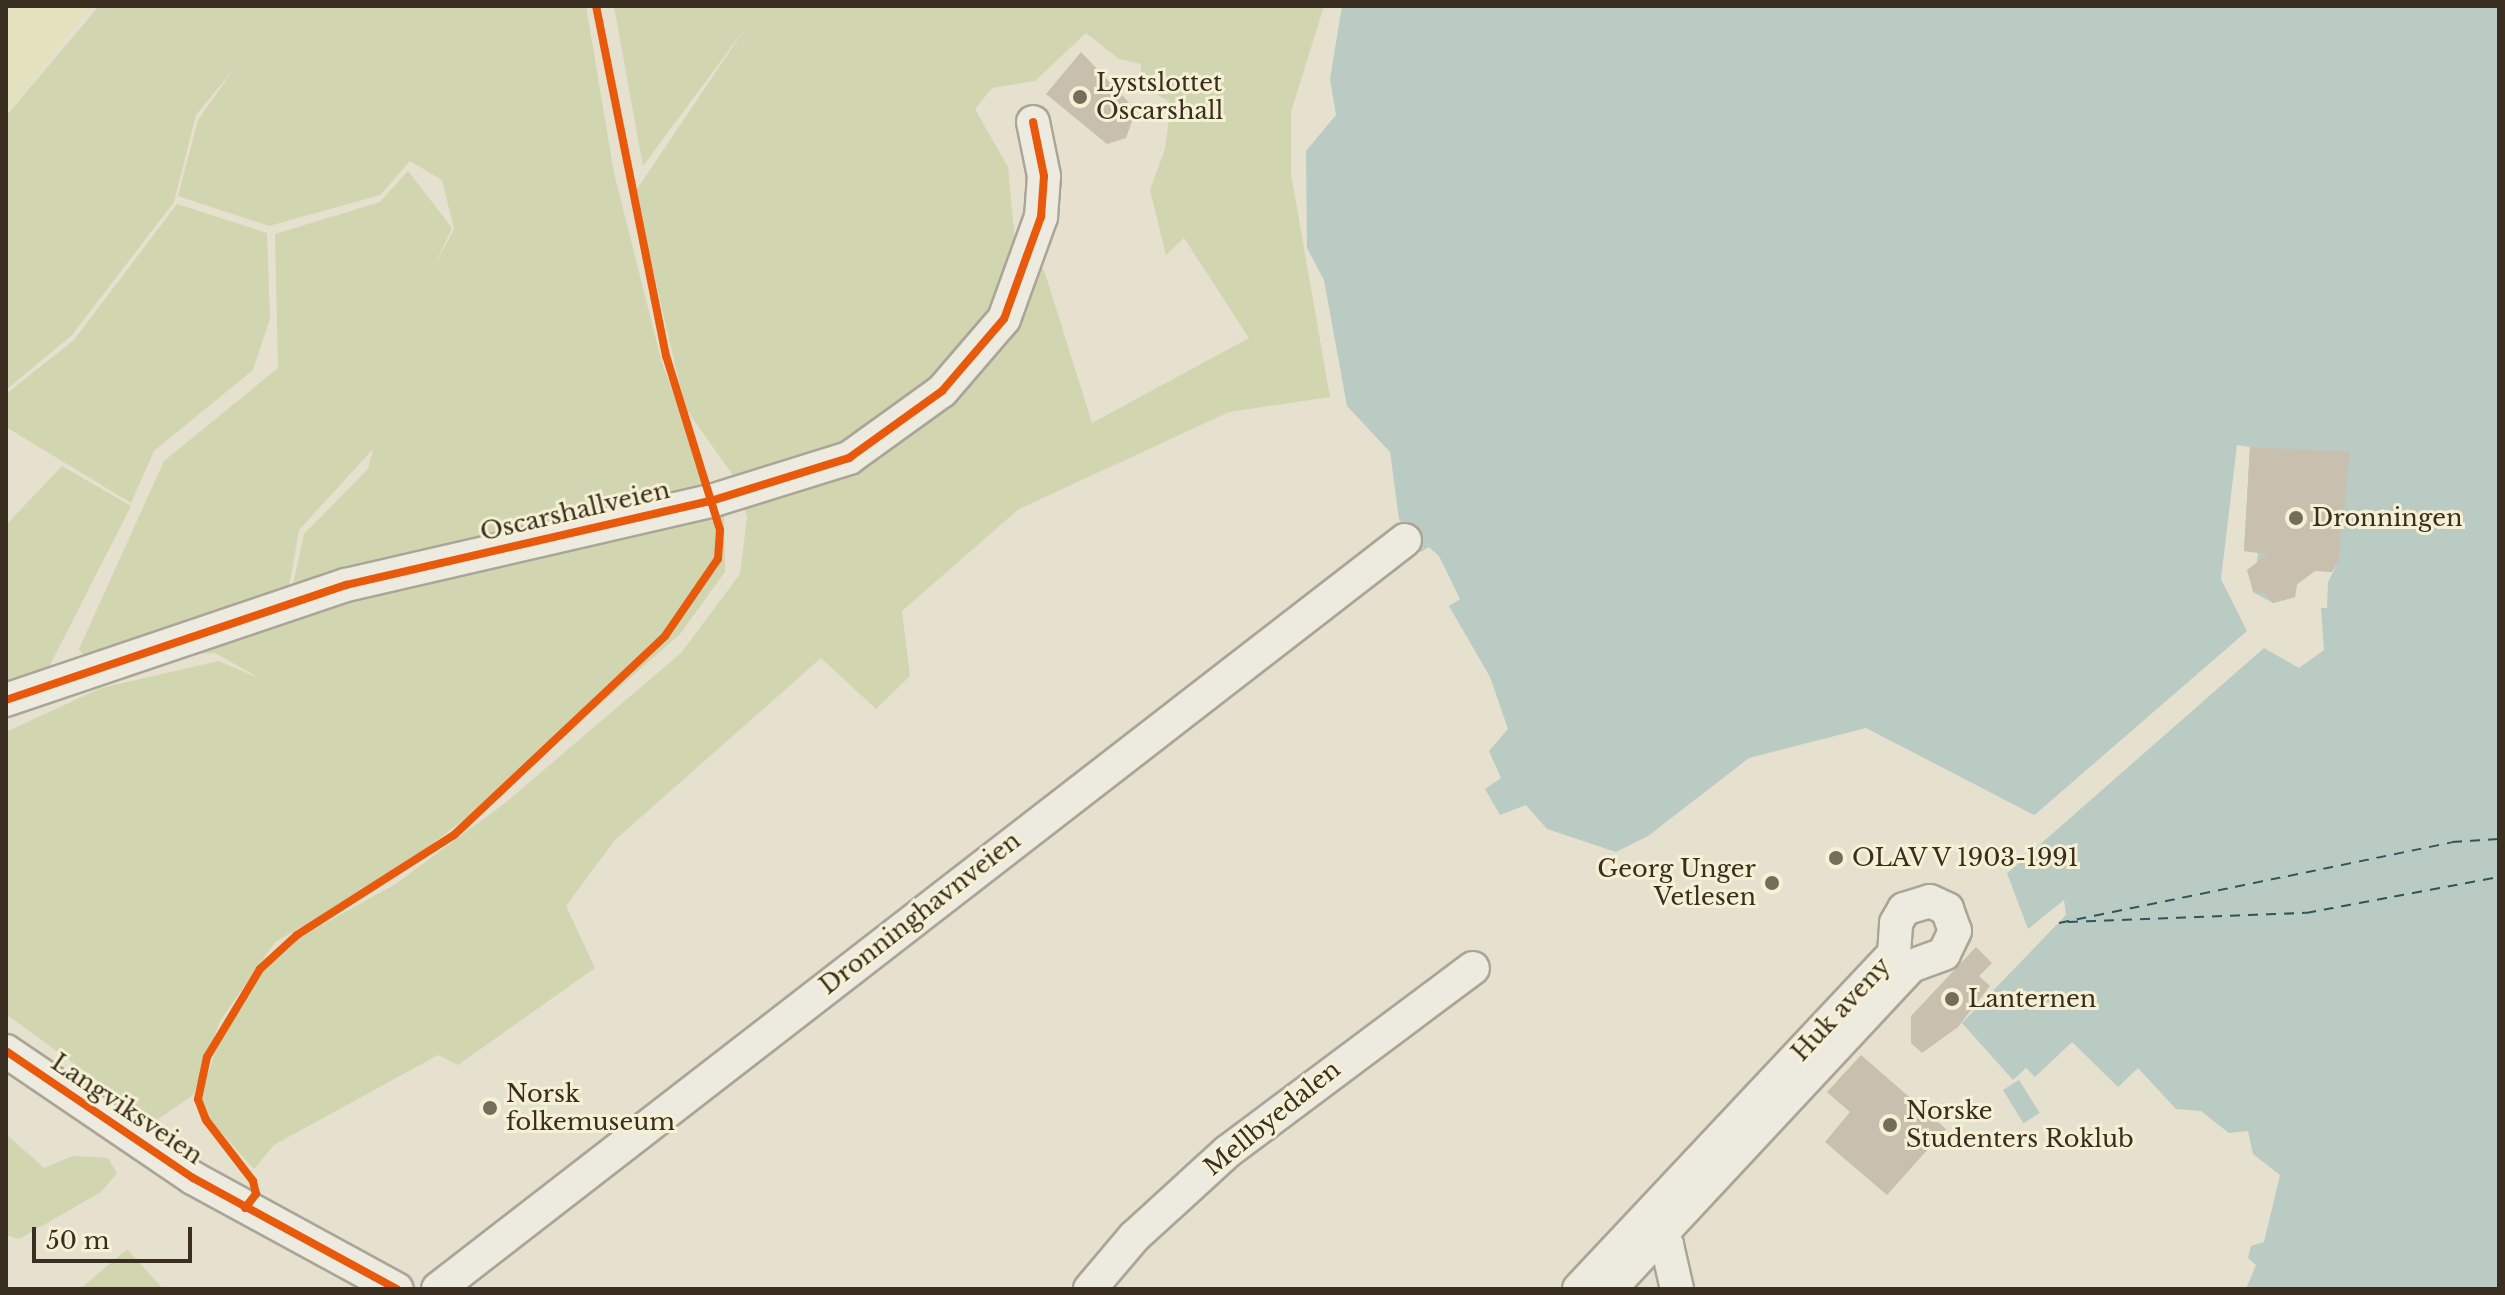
<!DOCTYPE html>
<html>
<head>
<meta charset="utf-8">
<style>
	body { margin:0 }
	#map { position:relative; width:2505px; height:1295px; overflow:hidden; background:#e5e1ce; font-family:"Libre Baskerville",serif }
	div>[style] { position:absolute }
	.farmland>* { inset:0; background:#e4e1bf }
	.green>* { inset:0; background:#d1d5b0 }
	.water>* { inset:0; background:#b9cbc2; transform-origin:0 0 }
	.pier>* { inset:0; background:#e5e1ce }
	.ferry>* { height:2px; margin-top:-1px; transform-origin:0; background:repeating-linear-gradient(90deg,#2e5659 0 10px,transparent 0 18px) }
	.building>* { inset:0; background:#c8bfaf }
	.roads { filter:drop-shadow(2px 0 #aaa597) drop-shadow(-2px 0 #aaa597) drop-shadow(0 2px #aaa597) drop-shadow(0 -2px #aaa597) }
	.minor>* { height:32px; margin:-16px; padding:0 16px; transform-origin:16px; border-radius:16px; background:#edeae0 }
	.cycleway>* { height:8px; margin:-4px; padding:0 4px; transform-origin:4px; border-radius:4px; background:#e8590c }
	.dots>* { width:22px; height:22px; translate:-50% -50%; box-sizing:border-box; border:4px solid #f6f0d4; border-radius:50% }
	span { translate:-50% -50%; white-space:nowrap; text-align:center; line-height:1.15; -webkit-text-stroke:6px #f6f0d4; paint-order:stroke }
	.poi-label { font-size:24px; color:#392e1f }
	.left { translate:0 -50%; text-align:left }
	.right { translate:-100% -50%; text-align:right }
	.street-label { font-size:24px; color:#392e1f }
	.frame { position:absolute; inset:0; border:8px solid #392e1f; pointer-events:none }
	.scale { position:absolute; left:32px; top:1227px; width:160px; height:36px; box-sizing:border-box; border:4px solid #392e1f; border-top:0; padding-left:10px; font-size:24px; line-height:28px; white-space:nowrap; color:#392e1f; -webkit-text-stroke:6px #f6f0d4; paint-order:stroke }
</style>
</head>
<body>
<div id="map">
	<div class="farmland">
		<div style="clip-path:polygon(6px 6px,92px 6px,6px 114px)"></div>
	</div>
	<div class="green">
		<div style="clip-path:polygon(99px 6px,586px 6px,614px 173px,662px 363px,712px 492px,290px 598px,304px 534px,368px 469px,373px 449px,299px 530px,287px 599px,724px 507px,725px 572px,680px 634px,498px 794px,387px 878px,275px 942px,220px 1021px,193px 1095px,154px 1122px,6px 1014px,6px 732px,101px 688px,219px 661px,263px 680px,215px 653px,84px 657px,79px 649px,164px 461px,278px 368px,275px 234px,380px 202px,408px 171px,452px 228px,433px 268px,454px 229px,442px 180px,410px 161px,380px 195px,269px 226px,178px 196px,198px 120px,234px 69px,196px 115px,174px 202px,72px 335px,6px 390px,6px 116px)"></div>
		<div style="clip-path:polygon(evenodd,614px 6px,1324px 6px,1291px 112px,1291px 174px,1330px 397px,1229px 412px,1019px 509px,902px 611px,910px 676px,876px 709px,821px 658px,615px 840px,566px 906px,595px 968px,458px 1065px,438px 1055px,274px 1145px,254px 1169px,210px 1120px,201px 1095px,224px 1027px,261px 973px,299px 938px,397px 883px,505px 803px,681px 653px,740px 574px,747px 517px,735px 478px,685px 408px,635px 192px,746px 27px,643px 166px,614px 6px,1086px 33px,1119px 59px,1141px 64px,1141px 85px,1171px 103px,1165px 149px,1150px 190px,1166px 255px,1184px 238px,1249px 338px,1092px 423px,1044px 270px,1016px 252px,1008px 167px,975px 109px,992px 88px,1035px 81px,1086px 33px)"></div>
		<div style="clip-path:polygon(177px 204px,267px 233px,270px 319px,253px 370px,154px 451px,131px 503px,6px 427px,6px 394px,74px 340px)"></div>
		<div style="clip-path:polygon(62px 466px,131px 506px,47px 671px,6px 692px,6px 525px)"></div>
		<div style="clip-path:polygon(6px 1134px,44px 1168px,73px 1156px,108px 1158px,117px 1173px,101px 1192px,19px 1239px,6px 1235px)"></div>
		<div style="clip-path:polygon(127px 1249px,163px 1289px,80px 1289px)"></div>
	</div>
	<div class="water">
		<div style="clip-path:polygon(1342px 6px,2499px 6px,2499px 1289px,2246px 1289px,2256px 1265px,2248px 1258px,2251px 1246px,2264px 1242px,2280px 1175px,2253px 1154px,2248px 1131px,2229px 1133px,2201px 1111px,2176px 1109px,2138px 1068px,2118px 1087px,2072px 1042px,2035px 1077px,2026px 1068px,2013px 1080px,1962px 1023px,2066px 915px,2064px 900px,2028px 929px,2007px 873px,2052px 833px,2034px 815px,1866px 728px,1749px 758px,1648px 836px,1616px 852px,1547px 829px,1526px 805px,1500px 815px,1485px 789px,1501px 778px,1489px 751px,1508px 729px,1490px 677px,1449px 606px,1460px 599px,1439px 556px,1429px 547px,1421px 552px,1399px 519px,1390px 452px,1347px 406px,1324px 280px,1307px 248px,1306px 151px,1336px 115px,1330px 79px)"></div>
		<div style="left:2019px;top:1080px;width:39px;height:19px;rotate:58deg"></div>
	</div>
	<div class="pier">
		<div style="clip-path:polygon(2237px 445px,2250px 447px,2244px 551px,2258px 553px,2253px 592px,2273px 603px,2295px 597px,2300px 569px,2331px 572px,2338px 563px,2328px 582px,2327px 608px,2321px 608px,2324px 650px,2299px 668px,2264px 648px,2004px 876px,2046px 833px,2031px 818px,2247px 631px,2221px 579px)"></div>
	</div>
	<div class="ferry">
		<div style="left:2068px;top:922px;width:238px;rotate:-2.2deg"></div>
		<div style="left:2306px;top:913px;width:196px;rotate:-10.6deg"></div>
		<div style="left:2059px;top:923px;width:401px;rotate:-11.6deg"></div>
		<div style="left:2452px;top:842px;width:47px;rotate:-3.7deg"></div>
	</div>
	<div class="building">
		<div style="clip-path:polygon(1081px 52px,1136px 110px,1126px 138px,1107px 144px,1046px 94px)"></div>
		<div style="clip-path:polygon(2250px 447px,2350px 452px,2338px 563px,2332px 572px,2315px 571px,2296px 585px,2295px 597px,2273px 603px,2265px 593px,2253px 592px,2247px 570px,2268px 554px,2244px 551px)"></div>
		<div style="clip-path:polygon(1976px 947px,1992px 963px,1979px 976px,1990px 986px,1958px 1027px,1922px 1053px,1911px 1043px,1911px 1016px)"></div>
		<div style="clip-path:polygon(1861px 1055px,1946px 1129px,1887px 1195px,1825px 1142px,1850px 1112px,1827px 1092px)"></div>
	</div>
	<div class="roads">
		<div class="minor">
			<div style="left:6px;top:700px;width:359px;rotate:-18.7deg"></div>
			<div style="left:346px;top:585px;width:375px;rotate:-13deg"></div>
			<div style="left:711px;top:501px;width:145px;rotate:-17.3deg"></div>
			<div style="left:849px;top:458px;width:115px;rotate:-35.8deg"></div>
			<div style="left:942px;top:391px;width:95px;rotate:-49.3deg"></div>
			<div style="left:1004px;top:319px;width:109px;rotate:-70.1deg"></div>
			<div style="left:1041px;top:217px;width:41px;rotate:-85.8deg"></div>
			<div style="left:1044px;top:176px;width:55px;rotate:-101.5deg"></div>
			<div style="left:6px;top:1051px;width:226px;rotate:34.2deg"></div>
			<div style="left:193px;top:1178px;width:232px;rotate:28.6deg"></div>
			<div style="left:1645px;top:1222px;width:32px;rotate:46deg"></div>
			<div style="left:1667px;top:1245px;width:45px;rotate:77.2deg"></div>
			<div style="left:438px;top:1289px;width:1223px;rotate:-37.76deg"></div>
			<div style="left:1090px;top:1289px;width:68px;rotate:-49.8deg"></div>
			<div style="left:1134px;top:1237px;width:126px;rotate:-42.4deg"></div>
			<div style="left:1227px;top:1152px;width:307px;rotate:-36.8deg"></div>
			<div style="left:1579px;top:1289px;width:460px;rotate:-46.8deg"></div>
			<div style="left:1894px;top:954px;width:31px;rotate:-86deg"></div>
			<div style="left:1896px;top:923px;width:16px;rotate:-60deg"></div>
			<div style="left:1904px;top:909px;width:27px;rotate:-17deg"></div>
			<div style="left:1930px;top:901px;width:19px;rotate:25deg"></div>
			<div style="left:1947px;top:909px;width:23px;rotate:70deg"></div>
			<div style="left:1955px;top:931px;width:25px;rotate:116deg"></div>
			<div style="left:1944px;top:954px;width:35px;rotate:160deg"></div>
			<div style="left:1911px;top:966px;width:442px;rotate:133deg"></div>
		</div>
	</div>
	<div class="cycleway">
		<div style="left:6px;top:700px;width:359px;rotate:-18.7deg"></div>
		<div style="left:346px;top:585px;width:375px;rotate:-13deg"></div>
		<div style="left:711px;top:501px;width:145px;rotate:-17.3deg"></div>
		<div style="left:849px;top:458px;width:115px;rotate:-35.8deg"></div>
		<div style="left:942px;top:391px;width:95px;rotate:-49.3deg"></div>
		<div style="left:1004px;top:319px;width:109px;rotate:-70.1deg"></div>
		<div style="left:1041px;top:217px;width:41px;rotate:-85.8deg"></div>
		<div style="left:1044px;top:176px;width:55px;rotate:-101.5deg"></div>
		<div style="left:6px;top:1051px;width:226px;rotate:34.2deg"></div>
		<div style="left:193px;top:1178px;width:232px;rotate:28.6deg"></div>
		<div style="left:245px;top:1208px;width:18px;rotate:-52deg"></div>
		<div style="left:256px;top:1194px;width:13px;rotate:-103deg"></div>
		<div style="left:253px;top:1181px;width:77px;rotate:-127.6deg"></div>
		<div style="left:206px;top:1120px;width:22px;rotate:-111deg"></div>
		<div style="left:198px;top:1099px;width:43px;rotate:-77.9deg"></div>
		<div style="left:207px;top:1057px;width:103px;rotate:-58.9deg"></div>
		<div style="left:260px;top:969px;width:50px;rotate:-42.6deg"></div>
		<div style="left:297px;top:935px;width:186px;rotate:-32.5deg"></div>
		<div style="left:454px;top:835px;width:290px;rotate:-43.3deg"></div>
		<div style="left:665px;top:636px;width:93px;rotate:-55.5deg"></div>
		<div style="left:718px;top:559px;width:29px;rotate:-86deg"></div>
		<div style="left:720px;top:530px;width:182px;rotate:-107.2deg"></div>
		<div style="left:666px;top:356px;width:357px;rotate:-101.3deg"></div>
	</div>
	<div class="dots">
		<div style="left:1080px;top:97px;background:#756d5c"></div>
		<div style="left:2296px;top:518px;background:#756d5c"></div>
		<div style="left:1836px;top:858px;background:#756d5c"></div>
		<div style="left:1772px;top:883px;background:#756d5c"></div>
		<div style="left:1952px;top:999px;background:#756d5c"></div>
		<div style="left:490px;top:1108px;background:#756d5c"></div>
		<div style="left:1890px;top:1125px;background:#756d5c"></div>
	</div>
	<div class="poi-label">
		<span class="left" style="left:1096px;top:97px">Lystslottet<br>Oscarshall</span>
		<span class="left" style="left:2312px;top:518px">Dronningen</span>
		<span class="left" style="left:1852px;top:858px">OLAV V 1903-1991</span>
		<span class="right" style="left:1756px;top:883px">Georg Unger<br>Vetlesen</span>
		<span class="left" style="left:1968px;top:999px">Lanternen</span>
		<span class="left" style="left:506px;top:1108px">Norsk<br>folkemuseum</span>
		<span class="left" style="left:1906px;top:1125px">Norske<br>Studenters Roklub</span>
	</div>
	<div class="street-label">
		<span style="left:575px;top:511px;rotate:-13deg">Oscarshallveien</span>
		<span style="left:920px;top:913px;rotate:-38deg">Dronninghavnveien</span>
		<span style="left:1841px;top:1009px;rotate:-47deg">Huk aveny</span>
		<span style="left:127px;top:1109px;rotate:34deg">Langviksveien</span>
		<span style="left:1272px;top:1118px;rotate:-39deg">Mellbyedalen</span>
	</div>
	<div class="frame"></div>
	<div class="scale">50 m</div>
</div>
</body>
</html>
